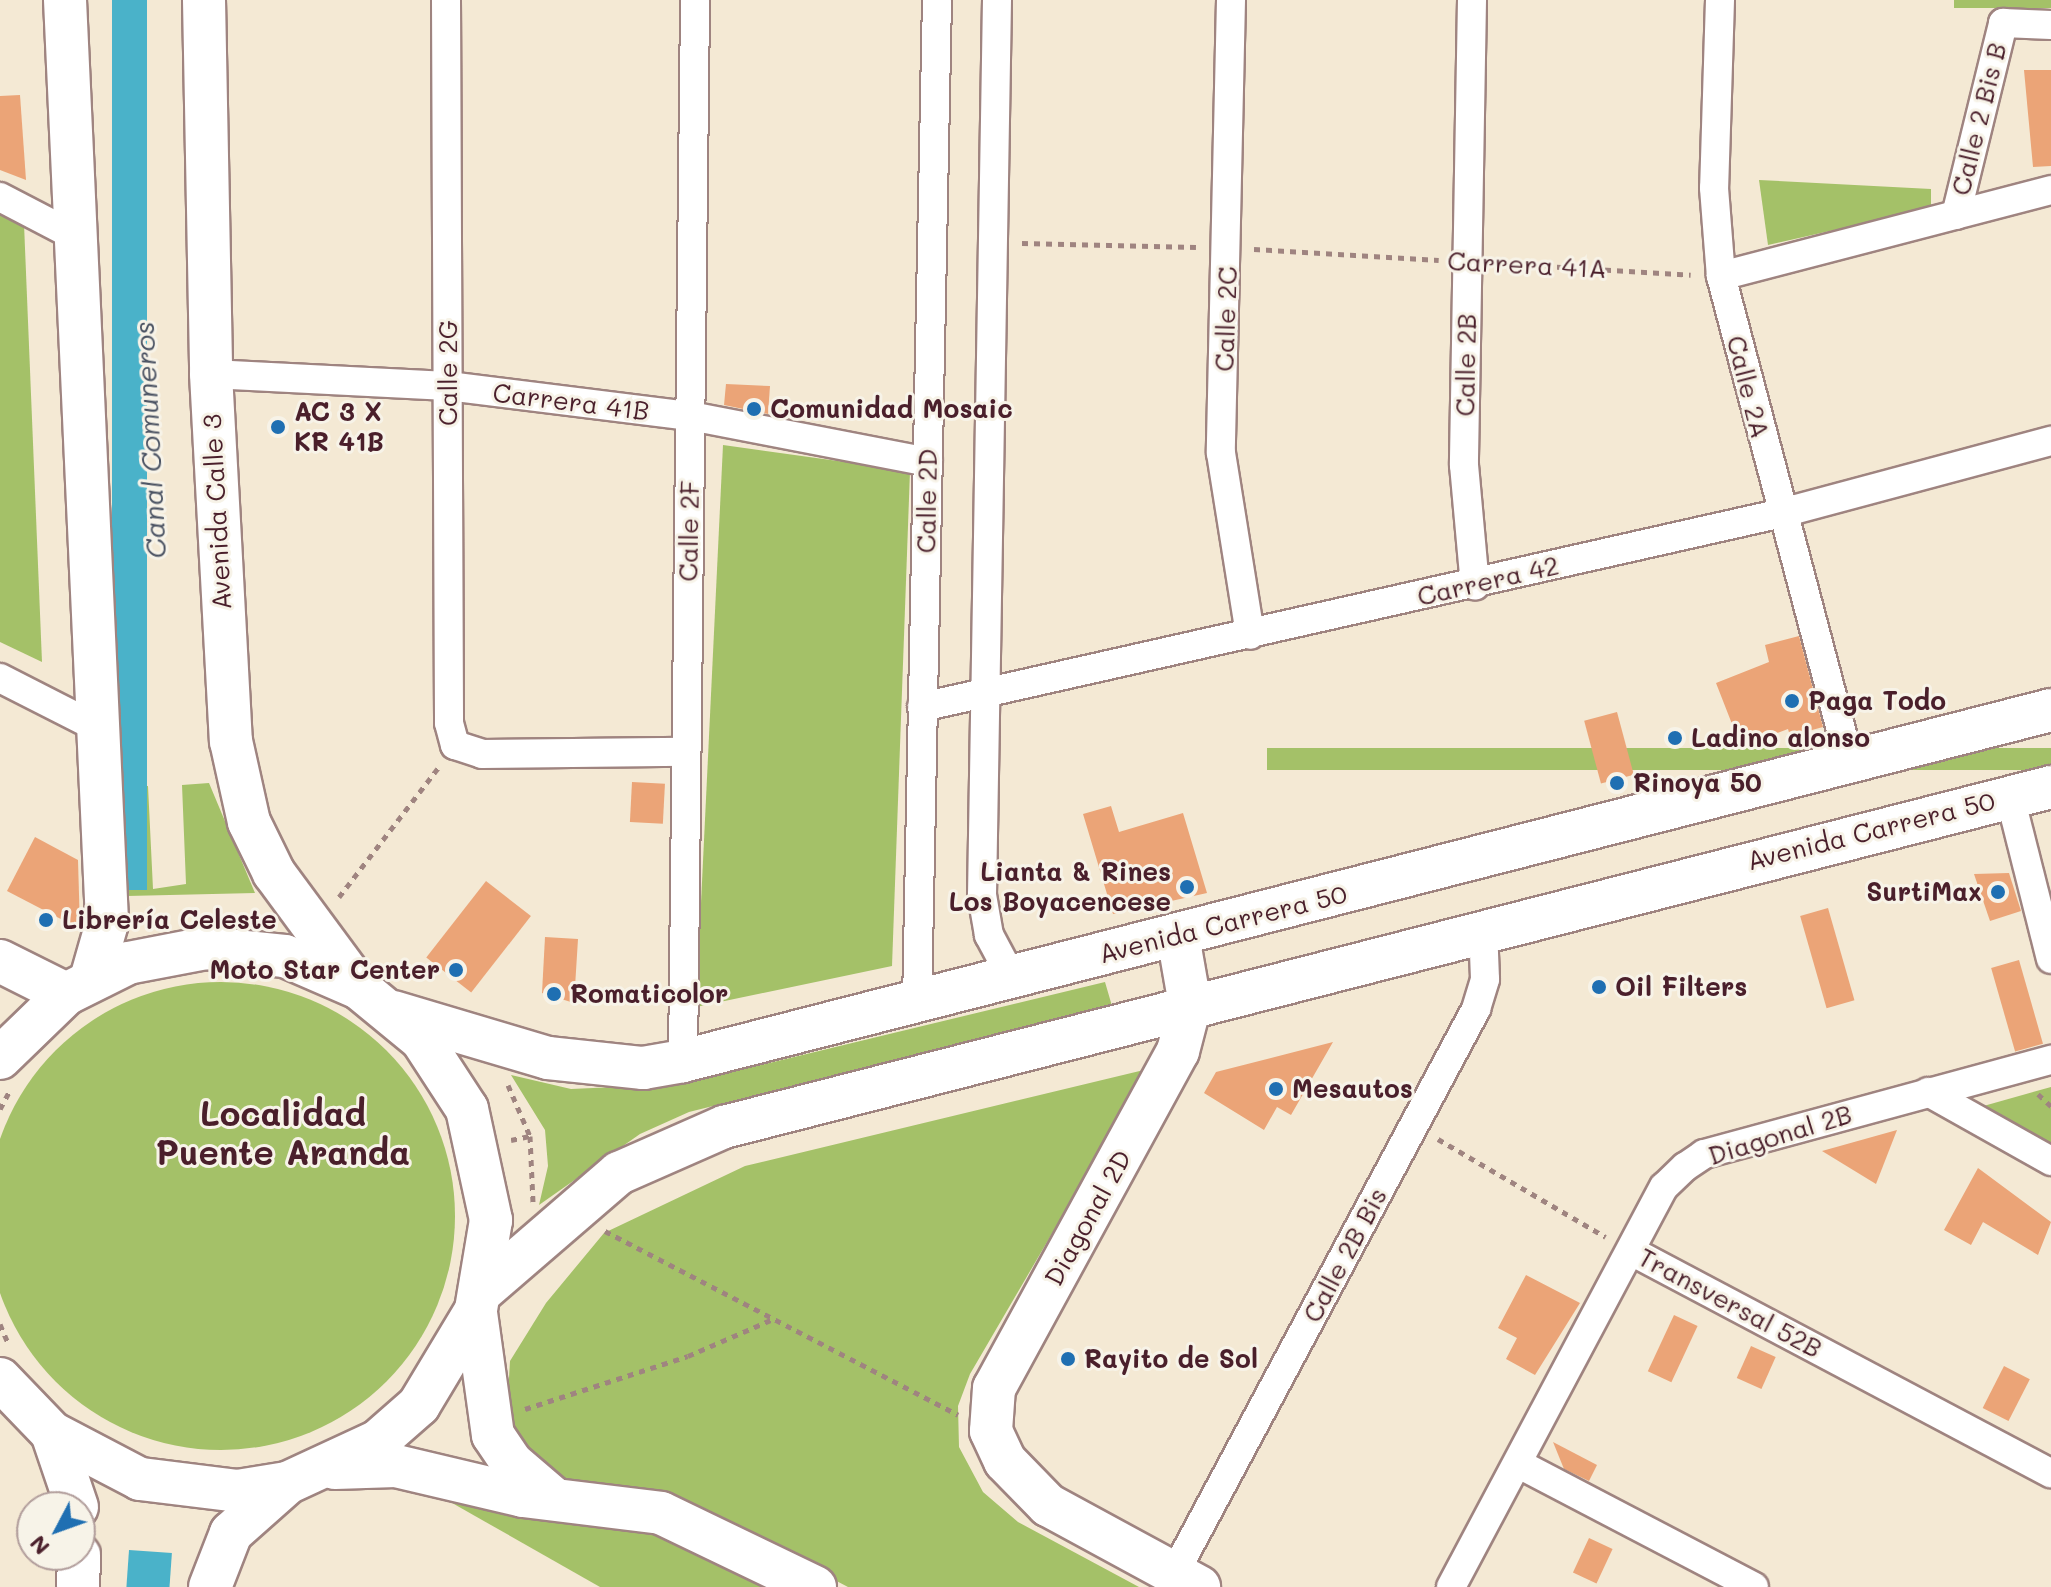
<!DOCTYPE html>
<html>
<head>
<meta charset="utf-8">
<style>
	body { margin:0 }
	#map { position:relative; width:2051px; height:1587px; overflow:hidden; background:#f4e9d4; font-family:Mali,sans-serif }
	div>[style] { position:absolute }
	.green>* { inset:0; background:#a4c168; transform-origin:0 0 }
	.round { border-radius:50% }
	.water>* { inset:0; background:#4ab2c9; transform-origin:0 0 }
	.building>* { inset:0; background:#eba477; transform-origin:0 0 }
	.path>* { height:5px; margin-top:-2.5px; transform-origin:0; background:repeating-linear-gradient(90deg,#9f8480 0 6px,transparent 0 12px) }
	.roads { filter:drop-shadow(2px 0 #9f8480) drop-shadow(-2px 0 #9f8480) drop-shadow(0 2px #9f8480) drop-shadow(0 -2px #9f8480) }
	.street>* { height:28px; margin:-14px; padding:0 14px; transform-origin:14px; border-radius:14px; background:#fff }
	.secondary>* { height:42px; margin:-21px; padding:0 21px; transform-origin:21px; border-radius:21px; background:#fff }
	.dots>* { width:22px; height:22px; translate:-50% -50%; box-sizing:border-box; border:4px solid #f7f3e8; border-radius:50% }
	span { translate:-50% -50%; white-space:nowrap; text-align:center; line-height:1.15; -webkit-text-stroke:6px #f7f3e8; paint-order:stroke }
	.street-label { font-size:26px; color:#4a1f2b }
	.poi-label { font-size:26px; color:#4a1f2b; font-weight:700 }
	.left { translate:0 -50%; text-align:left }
	.right { translate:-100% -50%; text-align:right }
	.water-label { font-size:28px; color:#4a5262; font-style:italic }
	.district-label { font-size:34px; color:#4a1f2b; font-weight:700 }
	.north { position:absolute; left:16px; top:1491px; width:80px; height:80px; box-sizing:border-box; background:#f7f3e8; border:2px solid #b29e9c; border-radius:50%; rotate:229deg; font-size:22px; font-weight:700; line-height:32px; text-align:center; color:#4a1f2b }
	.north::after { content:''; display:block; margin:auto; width:28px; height:36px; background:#1f6fb2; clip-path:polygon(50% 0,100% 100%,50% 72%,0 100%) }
</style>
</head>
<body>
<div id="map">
	<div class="green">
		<div style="left:1954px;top:0;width:97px;height:8px"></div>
		<div style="clip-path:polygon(1759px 180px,1931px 189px,1931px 208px,1768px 245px)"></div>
		<div style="clip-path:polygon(0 212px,24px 224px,42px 662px,0 642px)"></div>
		<div style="clip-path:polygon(723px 445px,910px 471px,892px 966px,696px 1007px)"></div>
		<div style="left:2051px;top:748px;width:22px;height:784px;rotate:90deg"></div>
		<div style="clip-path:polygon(209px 783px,255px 893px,127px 896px,124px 786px,148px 786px,153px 889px,186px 884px,182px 785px)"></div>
		<div style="clip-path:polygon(1105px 982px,1112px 1006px,689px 1112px,640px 1134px,539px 1205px,548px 1166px,545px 1130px,511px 1075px,571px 1089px,682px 1084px)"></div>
		<div class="round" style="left:-13px;top:982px;width:468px;height:468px"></div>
		<div style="clip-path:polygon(1148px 1069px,970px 1374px,958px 1406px,959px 1447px,983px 1492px,1018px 1522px,1139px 1587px,848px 1587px,684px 1501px,554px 1479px,506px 1429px,510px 1361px,546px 1303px,604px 1233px,745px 1166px)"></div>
		<div style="clip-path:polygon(2051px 1087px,2051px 1146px,1980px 1107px)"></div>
		<div style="clip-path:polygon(424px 1487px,673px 1535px,780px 1587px,600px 1587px)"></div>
	</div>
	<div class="water">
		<div style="left:112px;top:0;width:35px;height:890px"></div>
		<div style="left:129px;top:1550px;width:43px;height:37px;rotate:4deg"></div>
	</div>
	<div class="building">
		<div style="clip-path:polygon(2024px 70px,2051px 70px,2051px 166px,2033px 167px)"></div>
		<div style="clip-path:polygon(20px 95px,26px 180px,0 170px,0 96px)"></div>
		<div style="clip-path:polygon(726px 384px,770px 386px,768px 414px,724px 405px)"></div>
		<div style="clip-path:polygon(1799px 636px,1823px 727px,1790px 736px,1788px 729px,1741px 747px,1716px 683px,1769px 662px,1765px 645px)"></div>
		<div style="left:1617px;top:712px;width:65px;height:34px;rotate:75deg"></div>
		<div style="left:632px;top:782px;width:33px;height:40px;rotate:3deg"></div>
		<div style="clip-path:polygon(1111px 806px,1119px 832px,1183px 813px,1207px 893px,1113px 914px,1083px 814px)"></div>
		<div style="clip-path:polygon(35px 837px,78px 860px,80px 929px,7px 891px)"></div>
		<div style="clip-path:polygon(2009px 873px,2021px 911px,1990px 921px,1974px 874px)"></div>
		<div style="left:486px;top:881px;width:57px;height:97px;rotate:38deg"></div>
		<div style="left:1828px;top:908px;width:96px;height:29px;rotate:74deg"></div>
		<div style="clip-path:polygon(545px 937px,578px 939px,574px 1003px,542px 993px)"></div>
		<div style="left:2019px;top:960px;width:87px;height:29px;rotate:74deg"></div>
		<div style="clip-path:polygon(1333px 1042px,1291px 1115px,1277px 1107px,1264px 1130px,1204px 1093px,1216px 1072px)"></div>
		<div style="clip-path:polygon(1897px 1130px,1876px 1184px,1822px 1151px)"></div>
		<div style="clip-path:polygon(1978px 1168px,2051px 1222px,2038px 1255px,1983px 1222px,1971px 1245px,1944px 1230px)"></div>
		<div style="clip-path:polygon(1526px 1275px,1580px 1303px,1535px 1375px,1506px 1359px,1517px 1338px,1498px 1328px)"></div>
		<div style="left:1674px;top:1315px;width:26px;height:62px;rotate:25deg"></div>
		<div style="left:1751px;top:1346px;width:27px;height:35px;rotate:24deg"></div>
		<div style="left:2004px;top:1366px;width:29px;height:47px;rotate:27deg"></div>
		<div style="clip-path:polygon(1553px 1442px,1597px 1465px,1589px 1481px,1564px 1469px)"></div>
		<div style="left:1589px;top:1538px;width:26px;height:38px;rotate:25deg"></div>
	</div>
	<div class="path">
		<div style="left:1022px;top:243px;width:174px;rotate:1.3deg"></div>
		<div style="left:1254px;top:249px;width:185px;rotate:3.4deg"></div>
		<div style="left:1497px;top:263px;width:194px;rotate:3.5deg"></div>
		<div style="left:339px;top:897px;width:163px;rotate:-52.5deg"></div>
		<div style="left:508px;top:1085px;width:56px;rotate:66.7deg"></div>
		<div style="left:530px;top:1136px;width:66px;rotate:87.4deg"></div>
		<div style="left:2038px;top:1094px;width:18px;rotate:43deg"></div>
		<div style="left:0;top:1109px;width:19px;rotate:-62deg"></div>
		<div style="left:1438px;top:1139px;width:194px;rotate:30.3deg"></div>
		<div style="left:511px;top:1140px;width:19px;rotate:-12deg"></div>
		<div style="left:605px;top:1231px;width:398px;rotate:27.5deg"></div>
		<div style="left:0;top:1324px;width:23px;rotate:67deg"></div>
		<div style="left:525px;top:1409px;width:171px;rotate:-18deg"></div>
		<div style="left:688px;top:1356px;width:93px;rotate:-23.5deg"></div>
	</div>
	<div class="roads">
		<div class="street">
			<div style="left:446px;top:0;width:723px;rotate:89.76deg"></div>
			<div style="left:449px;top:723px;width:23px;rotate:75deg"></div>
			<div style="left:455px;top:745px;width:28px;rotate:18deg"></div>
			<div style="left:482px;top:754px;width:204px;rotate:-0.6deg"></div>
			<div style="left:997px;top:0;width:895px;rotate:90.96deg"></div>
			<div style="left:982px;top:895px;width:41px;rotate:80.1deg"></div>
			<div style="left:989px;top:935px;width:49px;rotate:61.9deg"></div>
			<div style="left:1231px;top:0;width:453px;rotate:91.3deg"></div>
			<div style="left:1221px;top:453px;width:184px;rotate:80.9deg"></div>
			<div style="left:1472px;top:0;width:465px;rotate:91deg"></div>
			<div style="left:1464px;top:465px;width:121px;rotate:84.8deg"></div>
			<div style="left:1720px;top:0;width:188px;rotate:91.8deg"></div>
			<div style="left:1714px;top:188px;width:88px;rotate:85.5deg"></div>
			<div style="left:1721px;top:276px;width:505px;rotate:75.19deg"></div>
			<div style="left:0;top:197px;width:85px;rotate:27.5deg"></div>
			<div style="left:1956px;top:215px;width:198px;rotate:-76.2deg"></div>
			<div style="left:2003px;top:23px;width:48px;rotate:2.4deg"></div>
			<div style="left:1721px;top:276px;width:341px;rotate:-14.6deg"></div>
			<div style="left:211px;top:374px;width:237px;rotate:2.9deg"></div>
			<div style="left:448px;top:386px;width:244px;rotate:7.1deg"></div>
			<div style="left:690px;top:416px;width:242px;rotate:10.9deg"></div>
			<div style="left:0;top:678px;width:108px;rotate:27deg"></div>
			<div style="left:922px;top:707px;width:877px;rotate:-12.71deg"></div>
			<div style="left:1778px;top:514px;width:283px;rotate:-15deg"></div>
			<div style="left:2010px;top:797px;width:167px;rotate:75.8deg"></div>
			<div style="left:917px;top:1003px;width:1003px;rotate:-88.86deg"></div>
			<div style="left:683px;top:1061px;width:1061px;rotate:-89.35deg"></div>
			<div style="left:1928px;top:1092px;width:141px;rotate:29.3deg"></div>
			<div style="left:1631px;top:1251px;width:475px;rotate:27.9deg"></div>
			<div style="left:1519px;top:1464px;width:265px;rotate:27.6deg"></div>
			<div style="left:1174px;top:1574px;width:641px;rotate:-61.87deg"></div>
			<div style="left:1476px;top:1009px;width:31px;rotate:-73deg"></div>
			<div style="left:1485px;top:979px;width:51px;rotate:-92.2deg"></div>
			<div style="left:1451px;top:1587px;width:453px;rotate:-62deg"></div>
			<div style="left:1664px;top:1187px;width:29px;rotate:-44deg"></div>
			<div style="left:1685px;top:1167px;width:23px;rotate:-34deg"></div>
			<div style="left:1704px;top:1154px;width:360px;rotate:-15.2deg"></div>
		</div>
		<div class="secondary">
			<div style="left:65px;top:0;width:924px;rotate:87.39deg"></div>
			<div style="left:107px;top:923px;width:58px;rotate:105.9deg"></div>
			<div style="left:204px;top:0;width:374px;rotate:88.9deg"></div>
			<div style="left:211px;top:374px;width:368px;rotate:86.9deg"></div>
			<div style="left:231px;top:741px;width:83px;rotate:77.5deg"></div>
			<div style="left:249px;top:822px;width:57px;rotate:63.9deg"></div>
			<div style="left:274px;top:873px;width:133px;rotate:53.6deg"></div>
			<div style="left:1178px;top:936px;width:70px;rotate:80.1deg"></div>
			<div style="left:1190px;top:1005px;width:48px;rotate:104.6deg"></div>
			<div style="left:1178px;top:1051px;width:384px;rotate:118.6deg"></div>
			<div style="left:994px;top:1388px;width:43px;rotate:94deg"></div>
			<div style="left:991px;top:1431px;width:33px;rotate:65deg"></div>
			<div style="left:1005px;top:1461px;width:62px;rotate:45.7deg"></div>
			<div style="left:1048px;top:1505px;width:172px;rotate:28.5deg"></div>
			<div style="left:0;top:961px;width:74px;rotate:26.6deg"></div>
			<div style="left:393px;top:1012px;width:162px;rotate:16.5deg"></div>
			<div style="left:548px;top:1058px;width:96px;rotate:6deg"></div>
			<div style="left:643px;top:1068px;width:41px;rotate:-9.9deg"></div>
			<div style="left:683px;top:1061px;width:1412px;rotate:-14.39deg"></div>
			<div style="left:0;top:1058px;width:92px;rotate:-44.1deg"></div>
			<div style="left:66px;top:994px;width:69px;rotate:-26.6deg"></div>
			<div style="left:128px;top:963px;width:79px;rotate:-10.9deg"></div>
			<div style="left:206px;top:948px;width:79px;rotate:5.8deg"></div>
			<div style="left:285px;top:956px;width:81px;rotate:23.4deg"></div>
			<div style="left:359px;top:988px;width:82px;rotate:39.5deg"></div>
			<div style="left:422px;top:1040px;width:82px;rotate:56.9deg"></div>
			<div style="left:467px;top:1109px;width:114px;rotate:77.8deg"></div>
			<div style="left:491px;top:1220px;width:91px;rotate:99.5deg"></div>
			<div style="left:476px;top:1310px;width:111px;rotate:121deg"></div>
			<div style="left:419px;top:1405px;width:55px;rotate:138.7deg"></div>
			<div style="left:378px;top:1441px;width:100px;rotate:155.2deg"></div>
			<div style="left:287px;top:1483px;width:50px;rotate:170.7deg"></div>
			<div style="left:238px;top:1491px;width:99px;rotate:-173deg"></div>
			<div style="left:140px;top:1479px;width:99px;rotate:-152.4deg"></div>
			<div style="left:52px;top:1433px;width:75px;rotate:-133.9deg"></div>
			<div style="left:481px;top:1292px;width:182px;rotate:-40.8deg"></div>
			<div style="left:619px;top:1173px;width:115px;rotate:-23.7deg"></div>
			<div style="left:724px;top:1127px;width:1370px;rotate:-14.37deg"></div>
			<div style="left:476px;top:1313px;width:123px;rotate:82.1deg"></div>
			<div style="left:493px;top:1435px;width:34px;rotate:56deg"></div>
			<div style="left:512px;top:1463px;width:55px;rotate:40.6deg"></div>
			<div style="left:52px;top:1433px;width:78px;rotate:71.3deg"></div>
			<div style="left:335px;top:1468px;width:61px;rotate:-1.9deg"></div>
			<div style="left:396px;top:1466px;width:130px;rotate:13.3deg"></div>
			<div style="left:523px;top:1496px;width:139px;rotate:7deg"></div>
			<div style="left:661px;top:1513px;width:171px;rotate:25.7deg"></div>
			<div style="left:78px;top:1587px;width:32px;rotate:-88deg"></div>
			<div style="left:210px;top:1587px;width:58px;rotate:-68.7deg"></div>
			<div style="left:231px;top:1533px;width:72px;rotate:-41.6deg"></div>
		</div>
	</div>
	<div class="dots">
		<div style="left:754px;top:409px;background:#1f6fb2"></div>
		<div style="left:278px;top:427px;background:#1f6fb2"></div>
		<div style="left:1792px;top:701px;background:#1f6fb2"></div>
		<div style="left:1675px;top:738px;background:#1f6fb2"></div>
		<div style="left:1617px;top:783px;background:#1f6fb2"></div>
		<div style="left:1187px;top:887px;background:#1f6fb2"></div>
		<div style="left:1998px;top:892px;background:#1f6fb2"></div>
		<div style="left:46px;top:920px;background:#1f6fb2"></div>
		<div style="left:456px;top:970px;background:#1f6fb2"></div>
		<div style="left:1599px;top:987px;background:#1f6fb2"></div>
		<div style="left:554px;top:994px;background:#1f6fb2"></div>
		<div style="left:1276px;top:1089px;background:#1f6fb2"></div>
		<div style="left:1068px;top:1359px;background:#1f6fb2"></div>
	</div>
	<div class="street-label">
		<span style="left:1979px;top:119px;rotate:-76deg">Calle 2 Bis B</span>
		<span style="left:1527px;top:265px;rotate:3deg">Carrera 41A</span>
		<span style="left:1226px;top:319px;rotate:-88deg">Calle 2C</span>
		<span style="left:1466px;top:365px;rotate:-89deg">Calle 2B</span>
		<span style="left:448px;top:373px;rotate:-90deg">Calle 2G</span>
		<span style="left:1748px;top:387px;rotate:76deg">Calle 2A</span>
		<span style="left:571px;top:402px;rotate:7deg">Carrera 41B</span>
		<span style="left:927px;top:501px;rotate:-89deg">Calle 2D</span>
		<span style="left:217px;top:512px;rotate:-93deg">Avenida Calle 3</span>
		<span style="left:689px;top:531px;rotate:-89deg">Calle 2F</span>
		<span style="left:1488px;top:581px;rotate:-13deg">Carrera 42</span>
		<span style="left:1871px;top:831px;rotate:-14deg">Avenida Carrera 50</span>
		<span style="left:1223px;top:924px;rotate:-14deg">Avenida Carrera 50</span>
		<span style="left:1780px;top:1135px;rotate:-17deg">Diagonal 2B</span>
		<span style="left:1088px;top:1218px;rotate:-61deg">Diagonal 2D</span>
		<span style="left:1345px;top:1255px;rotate:-62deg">Calle 2B Bis</span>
		<span style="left:1730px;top:1303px;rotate:28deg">Transversal 52B</span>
	</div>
	<div class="poi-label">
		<span class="left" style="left:770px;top:409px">Comunidad Mosaic</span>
		<span class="left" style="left:294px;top:427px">AC 3 X<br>KR 41B</span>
		<span class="left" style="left:1808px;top:701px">Paga Todo</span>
		<span class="left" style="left:1691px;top:738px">Ladino alonso</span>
		<span class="left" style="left:1633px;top:783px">Rinoya 50</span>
		<span class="right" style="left:1171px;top:887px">Lianta &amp; Rines<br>Los Boyacencese</span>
		<span class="right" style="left:1982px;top:892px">SurtiMax</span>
		<span class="left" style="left:62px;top:920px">Librería Celeste</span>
		<span class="right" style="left:440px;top:970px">Moto Star Center</span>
		<span class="left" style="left:1615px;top:987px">Oil Filters</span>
		<span class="left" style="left:570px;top:994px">Romaticolor</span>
		<span class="left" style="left:1292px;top:1089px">Mesautos</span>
		<span class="left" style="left:1084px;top:1359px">Rayito de Sol</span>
	</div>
	<div class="water-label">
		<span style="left:149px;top:440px;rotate:-93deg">Canal Comuneros</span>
	</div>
	<div class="district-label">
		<span style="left:283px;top:1132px">Localidad<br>Puente Aranda</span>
	</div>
	<div class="north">N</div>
</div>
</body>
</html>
